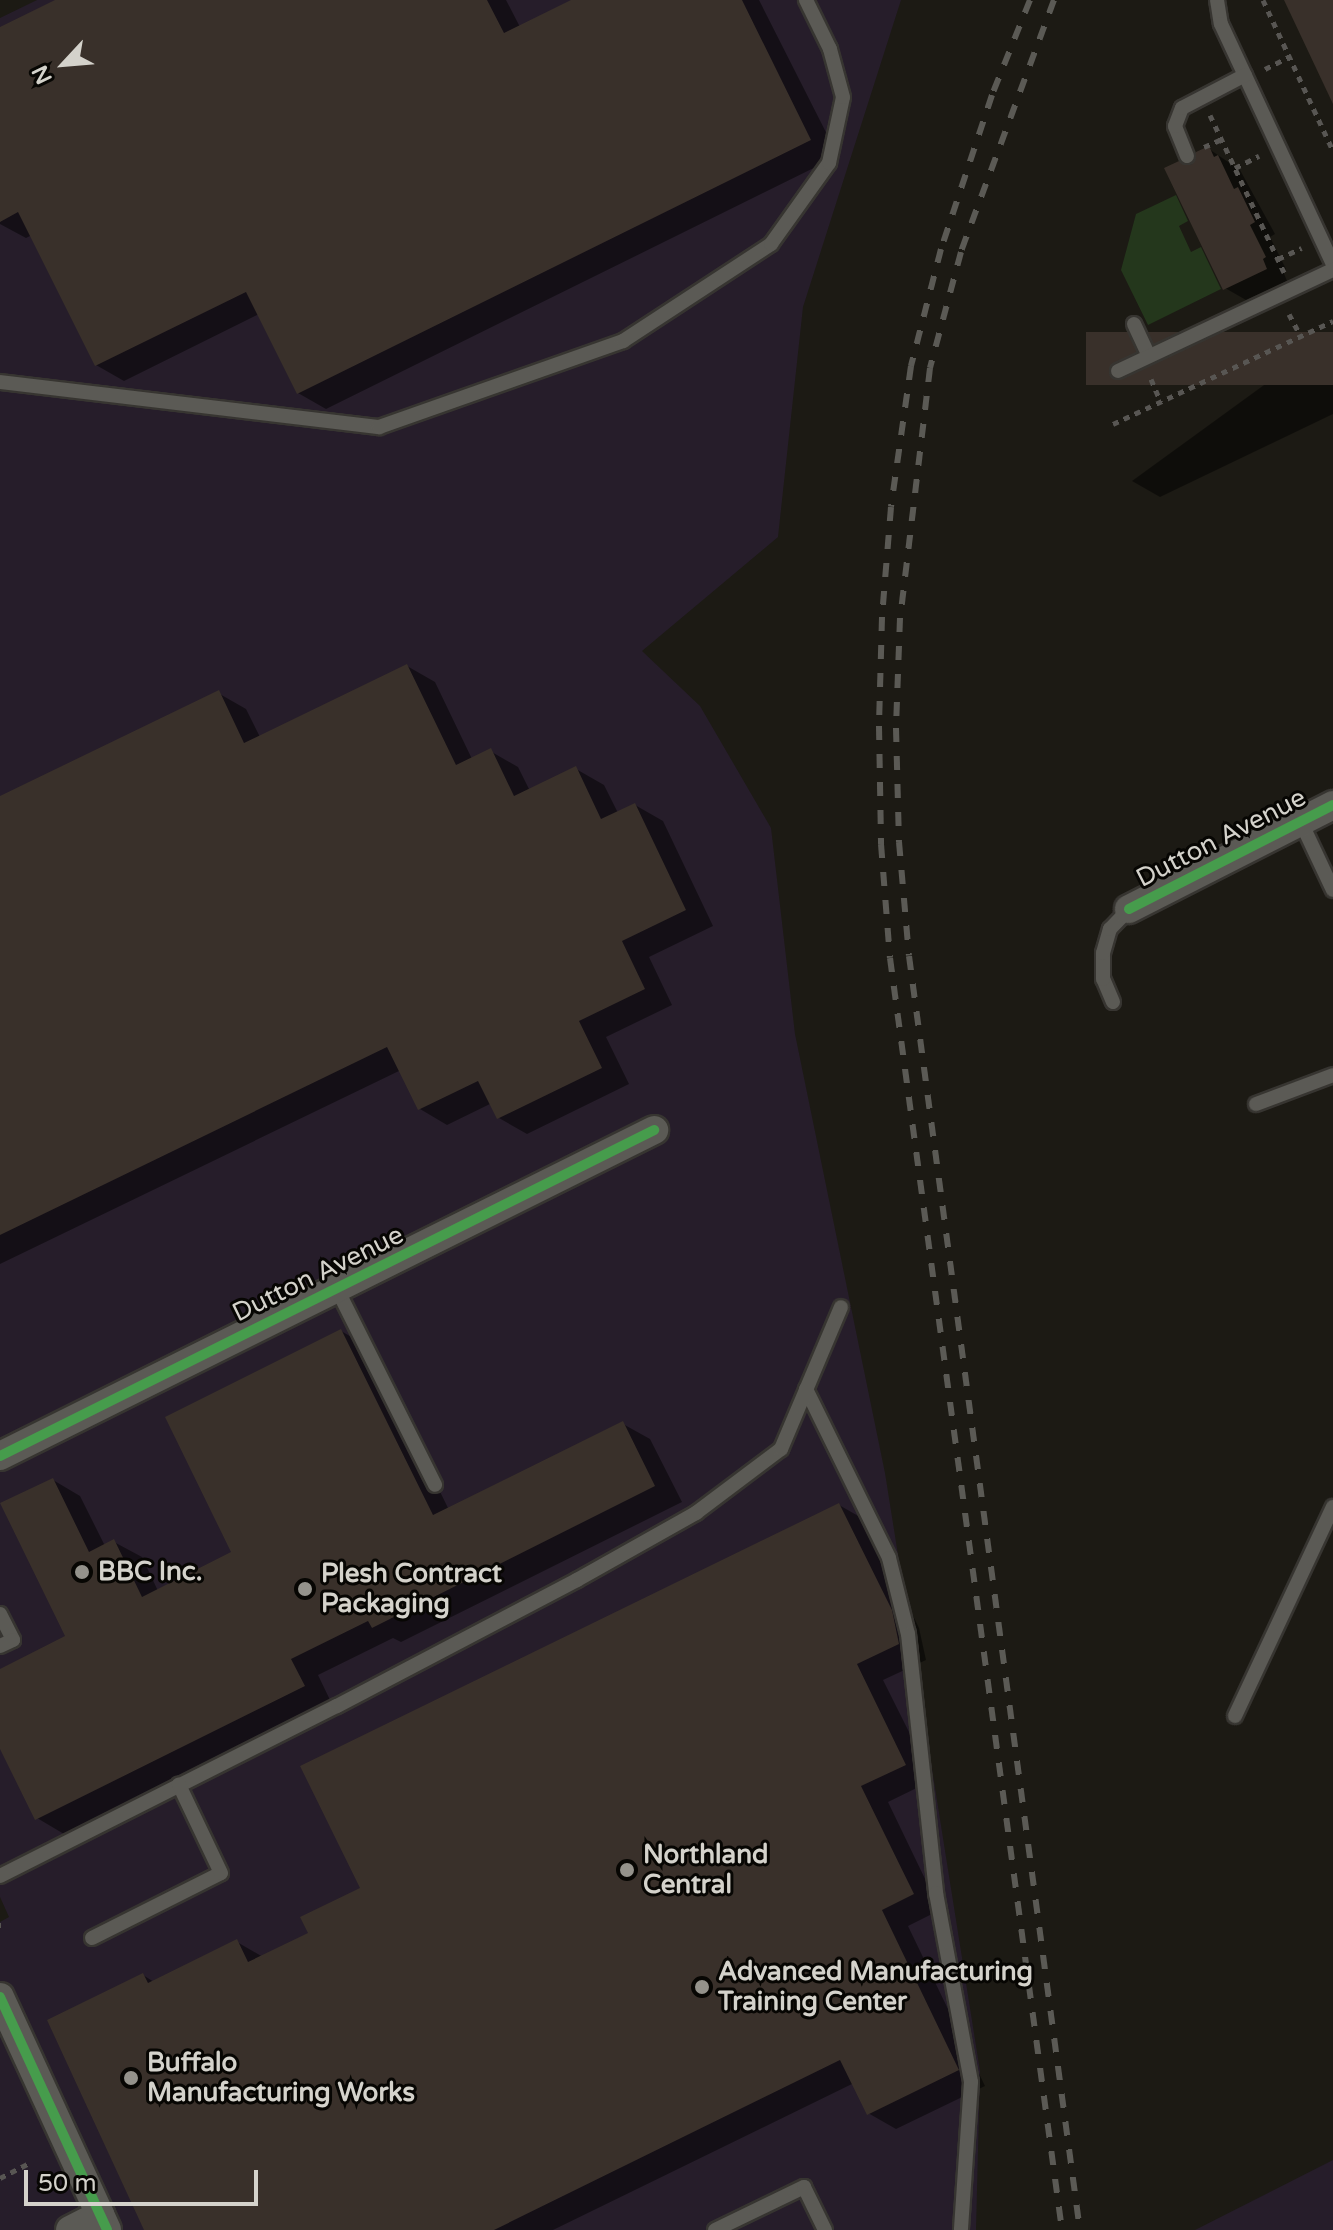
<!DOCTYPE html>
<html>
<head>
<meta charset="utf-8">
<style>
	body { margin:0 }
	#map { position:relative; width:1333px; height:2230px; overflow:hidden; background:#1c1a14; font-family:"Varela Round",sans-serif }
	div>[style] { position:absolute }
	.industrial>* { inset:0; background:#261d2a }
	.green>* { inset:0; background:#24371c }
	.shadow>* { inset:0; background:#0007 }
	.building>* { inset:0; background:#39302a; transform-origin:0 0 }
	.path>* { height:5px; margin-top:-2.5px; transform-origin:0; background:repeating-linear-gradient(90deg,#585653 0 6px,transparent 0 12px) }
	.roads { filter:drop-shadow(2px 0 #373531) drop-shadow(-2px 0 #373531) drop-shadow(0 2px #373531) drop-shadow(0 -2px #373531) }
	.service>* { height:14px; margin:-7px; padding:0 7px; transform-origin:7px; border-radius:7px; background:#5b5a55 }
	.minor>* { height:28px; margin:-14px; padding:0 14px; transform-origin:14px; border-radius:14px; background:#5b5a55 }
	.rail>* { height:6px; margin-top:-3px; transform-origin:0; background:repeating-linear-gradient(90deg,#5b5a55 0 14px,transparent 0 28px) }
	.cycleway>* { height:10px; margin:-5px; padding:0 5px; transform-origin:5px; border-radius:5px; background:#469c4c }
	.dots>* { width:22px; height:22px; translate:-50% -50%; box-sizing:border-box; border:4px solid #070603; border-radius:50% }
	span { translate:-50% -50%; white-space:nowrap; text-align:center; line-height:1.15; -webkit-text-stroke:6px #070603; paint-order:stroke }
	.street-label { font-size:26px; color:#d4d2cb }
	.poi-label { font-size:26px; color:#d4d2cb; font-weight:700 }
	.left { translate:0 -50%; text-align:left }
	.north { position:absolute; left:24px; top:24px; width:80px; height:80px; -webkit-text-stroke:6px #070603; paint-order:stroke; rotate:244deg; font-size:22px; font-weight:700; line-height:32px; text-align:center; color:#d4d2cb }
	.north::after { content:''; display:block; margin:auto; width:28px; height:36px; background:#d4d2cb; clip-path:polygon(50% 0,100% 100%,50% 72%,0 100%) }
	.scale { position:absolute; left:24px; top:2170px; width:234px; height:36px; box-sizing:border-box; border:4px solid #d4d2cb; border-top:0; padding-left:10px; font-size:24px; line-height:28px; white-space:nowrap; color:#d4d2cb; -webkit-text-stroke:6px #070603; paint-order:stroke }
</style>
</head>
<body>
<div id="map">
	<div class="industrial">
		<div style="clip-path:polygon(37px 0,901px 0,803px 307px,778px 537px,642px 651px,700px 706px,771px 828px,795px 1034px,885px 1473px,980px 2071px,976px 2230px,0 2230px,0 1922px,9px 1917px,0 1897px,0 18px)"></div>
		<div style="clip-path:polygon(1333px 2160px,1333px 2230px,1195px 2230px)"></div>
	</div>
	<div class="green">
		<div style="clip-path:polygon(1176px 195px,1188px 221px,1179px 226px,1191px 252px,1201px 247px,1221px 289px,1148px 325px,1121px 270px,1136px 214px)"></div>
	</div>
	<div class="shadow">
		<div style="clip-path:polygon(59px 0,506px 0,520px 27px,575px 0,759px 0,838px 156px,326px 409px,298px 393px,259px 314px,124px 381px,96px 365px,32px 235px,26px 238px,0 224px,0 29px)"></div>
		<div style="clip-path:polygon(1209px 149px,1240px 170px,1275px 234px,1270px 237px,1286px 269px,1283px 271px,1287px 281px,1246px 300px,1225px 288px,1193px 167px)"></div>
		<div style="clip-path:polygon(1333px 335px,1333px 414px,1160px 497px,1132px 481px)"></div>
		<div style="clip-path:polygon(407px 666px,435px 682px,472px 759px,490px 751px,518px 767px,530px 791px,576px 769px,604px 785px,618px 813px,635px 805px,663px 821px,713px 926px,649px 957px,672px 1005px,606px 1037px,629px 1084px,527px 1134px,499px 1118px,492px 1103px,447px 1125px,420px 1109px,401px 1070px,0 1264px,0 798px,218px 693px,246px 709px,260px 737px)"></div>
		<div style="clip-path:polygon(341px 1331px,369px 1347px,449px 1510px,623px 1424px,650px 1439px,682px 1502px,401px 1642px,393px 1638px,318px 1675px,331px 1702px,64px 1834px,37px 1818px,0 1744px,0 1671px,68px 1637px,53px 1480px,80px 1496px,105px 1546px,114px 1542px,142px 1557px,158px 1591px,234px 1553px)"></div>
		<div style="clip-path:polygon(839px 1505px,867px 1521px,919px 1628px,926px 1660px,883px 1680px,933px 1780px,888px 1802px,940px 1910px,908px 1926px,985px 2086px,896px 2129px,868px 2113px,854px 2083px,553px 2230px,146px 2230px,143px 1975px,154px 1982px,237px 1942px,263px 1957px,310px 1934px)"></div>
	</div>
	<div class="building">
		<div style="clip-path:polygon(55px 0,487px 0,504px 33px,571px 0,742px 0,811px 140px,297px 394px,246px 292px,95px 366px,18px 212px,0 222px,0 27px)"></div>
		<div style="clip-path:polygon(1284px 0,1333px 0,1333px 104px)"></div>
		<div style="clip-path:polygon(1209px 146px,1214px 157px,1218px 155px,1234px 189px,1238px 187px,1255px 222px,1250px 225px,1266px 257px,1263px 259px,1267px 269px,1223px 290px,1164px 168px,1179px 161px,1191px 165px,1196px 152px)"></div>
		<div style="left:1333px;top:332px;width:53px;height:247px;rotate:90deg"></div>
		<div style="clip-path:polygon(407px 664px,456px 765px,491px 748px,514px 796px,576px 766px,601px 819px,635px 803px,686px 910px,622px 941px,645px 989px,579px 1021px,602px 1068px,497px 1119px,478px 1081px,418px 1110px,387px 1047px,0 1235px,0 796px,219px 690px,244px 743px)"></div>
		<div style="clip-path:polygon(341px 1329px,433px 1515px,623px 1421px,655px 1486px,372px 1628px,368px 1621px,291px 1659px,305px 1686px,35px 1820px,0 1749px,0 1669px,65px 1636px,0 1503px,53px 1478px,89px 1552px,114px 1539px,142px 1597px,231px 1552px,165px 1417px)"></div>
		<div style="clip-path:polygon(839px 1503px,892px 1610px,899px 1644px,857px 1664px,906px 1765px,861px 1786px,914px 1894px,882px 1910px,959px 2070px,867px 2115px,840px 2060px,494px 2230px,144px 2230px,47px 2020px,143px 1973px,148px 1983px,237px 1939px,248px 1962px,308px 1933px,300px 1917px,360px 1888px,300px 1766px)"></div>
	</div>
	<div class="path">
		<div style="left:1263px;top:0;width:166px;rotate:65.1deg"></div>
		<div style="left:1265px;top:69px;width:27px;rotate:-27deg"></div>
		<div style="left:1210px;top:115px;width:174px;rotate:64.8deg"></div>
		<div style="left:1204px;top:147px;width:20px;rotate:-24deg"></div>
		<div style="left:1235px;top:168px;width:27px;rotate:-27deg"></div>
		<div style="left:1278px;top:259px;width:26px;rotate:-25deg"></div>
		<div style="left:1289px;top:314px;width:26px;rotate:62deg"></div>
		<div style="left:1151px;top:379px;width:25px;rotate:67deg"></div>
		<div style="left:1113px;top:424px;width:243px;rotate:-25.1deg"></div>
		<div style="left:0;top:1925px;width:1px"></div>
		<div style="left:0;top:2178px;width:34px;rotate:-27deg"></div>
	</div>
	<div class="roads">
		<div class="service">
			<div style="left:1217px;top:0;width:24px;rotate:81deg"></div>
			<div style="left:1221px;top:24px;width:265px;rotate:65deg"></div>
			<div style="left:1187px;top:156px;width:32px;rotate:-112deg"></div>
			<div style="left:1175px;top:126px;width:19px;rotate:-69deg"></div>
			<div style="left:1182px;top:108px;width:71px;rotate:-27.6deg"></div>
			<div style="left:1134px;top:324px;width:35px;rotate:65deg"></div>
			<div style="left:1118px;top:371px;width:238px;rotate:-25.2deg"></div>
			<div style="left:0;top:382px;width:382px;rotate:6.8deg"></div>
			<div style="left:379px;top:427px;width:259px;rotate:-19.4deg"></div>
			<div style="left:623px;top:341px;width:177px;rotate:-33.2deg"></div>
			<div style="left:771px;top:244px;width:100px;rotate:-54.4deg"></div>
			<div style="left:829px;top:163px;width:67px;rotate:-78deg"></div>
			<div style="left:843px;top:97px;width:50px;rotate:-105.2deg"></div>
			<div style="left:830px;top:49px;width:55px;rotate:-116.1deg"></div>
			<div style="left:1301px;top:822px;width:75px;rotate:64.8deg"></div>
			<div style="left:1113px;top:1002px;width:25px;rotate:-113deg"></div>
			<div style="left:1103px;top:979px;width:26px;rotate:-90deg"></div>
			<div style="left:1103px;top:953px;width:25px;rotate:-74deg"></div>
			<div style="left:1110px;top:929px;width:28px;rotate:-46deg"></div>
			<div style="left:1256px;top:1104px;width:82px;rotate:-20.6deg"></div>
			<div style="left:337px;top:1289px;width:219px;rotate:63.4deg"></div>
			<div style="left:806px;top:1389px;width:188px;rotate:63.8deg"></div>
			<div style="left:889px;top:1558px;width:78px;rotate:76deg"></div>
			<div style="left:908px;top:1634px;width:261px;rotate:83.8deg"></div>
			<div style="left:936px;top:1893px;width:192px;rotate:79.5deg"></div>
			<div style="left:971px;top:2082px;width:148px;rotate:93.9deg"></div>
			<div style="left:0;top:1614px;width:29px;rotate:63deg"></div>
			<div style="left:13px;top:1640px;width:14px;rotate:155deg"></div>
			<div style="left:1235px;top:1716px;width:231px;rotate:-64.9deg"></div>
			<div style="left:0;top:1876px;width:377px;rotate:-26.8deg"></div>
			<div style="left:337px;top:1706px;width:271px;rotate:-27.7deg"></div>
			<div style="left:577px;top:1580px;width:137px;rotate:-29.4deg"></div>
			<div style="left:696px;top:1513px;width:106px;rotate:-37deg"></div>
			<div style="left:781px;top:1449px;width:154px;rotate:-67.1deg"></div>
			<div style="left:92px;top:1938px;width:144px;rotate:-26.7deg"></div>
			<div style="left:221px;top:1873px;width:98px;rotate:-115.5deg"></div>
			<div style="left:715px;top:2230px;width:99px;rotate:-25.8deg"></div>
			<div style="left:804px;top:2187px;width:48px;rotate:64deg"></div>
		</div>
		<div class="minor">
			<div style="left:1129px;top:909px;width:229px;rotate:-27deg"></div>
			<div style="left:0;top:1456px;width:731px;rotate:-26.49deg"></div>
			<div style="left:0;top:1997px;width:256px;rotate:65.3deg"></div>
			<div style="left:70px;top:2230px;width:34px;rotate:-27deg"></div>
		</div>
	</div>
	<div class="rail">
		<div style="left:1030px;top:0;width:102px;rotate:111.8deg"></div>
		<div style="left:992px;top:95px;width:162px;rotate:108.3deg"></div>
		<div style="left:941px;top:249px;width:121px;rotate:104.4deg"></div>
		<div style="left:911px;top:366px;width:142px;rotate:98.1deg"></div>
		<div style="left:891px;top:507px;width:110px;rotate:94.7deg"></div>
		<div style="left:882px;top:617px;width:109px;rotate:91.6deg"></div>
		<div style="left:879px;top:726px;width:118px;rotate:89deg"></div>
		<div style="left:881px;top:844px;width:114px;rotate:85.5deg"></div>
		<div style="left:890px;top:958px;width:1284px;rotate:82.3deg"></div>
		<div style="left:1054px;top:0;width:269px;rotate:110.3deg"></div>
		<div style="left:961px;top:252px;width:120px;rotate:105deg"></div>
		<div style="left:930px;top:368px;width:252px;rotate:96.8deg"></div>
		<div style="left:900px;top:618px;width:110px;rotate:92.1deg"></div>
		<div style="left:896px;top:728px;width:114px;rotate:88.5deg"></div>
		<div style="left:899px;top:842px;width:114px;rotate:85deg"></div>
		<div style="left:909px;top:956px;width:1285px;rotate:82.36deg"></div>
	</div>
	<div class="cycleway">
		<div style="left:1129px;top:909px;width:229px;rotate:-27deg"></div>
		<div style="left:0;top:1456px;width:731px;rotate:-26.49deg"></div>
		<div style="left:0;top:1997px;width:256px;rotate:65.3deg"></div>
	</div>
	<div class="dots">
		<div style="left:82px;top:1572px;background:#94928b"></div>
		<div style="left:305px;top:1589px;background:#94928b"></div>
		<div style="left:627px;top:1870px;background:#94928b"></div>
		<div style="left:702px;top:1987px;background:#94928b"></div>
		<div style="left:131px;top:2078px;background:#94928b"></div>
	</div>
	<div class="street-label">
		<span style="left:1221px;top:838px;rotate:-27deg">Dutton Avenue</span>
		<span style="left:318px;top:1274px;rotate:-26deg">Dutton Avenue</span>
	</div>
	<div class="poi-label">
		<span class="left" style="left:98px;top:1572px">BBC Inc.</span>
		<span class="left" style="left:321px;top:1589px">Plesh Contract<br>Packaging</span>
		<span class="left" style="left:643px;top:1870px">Northland<br>Central</span>
		<span class="left" style="left:718px;top:1987px">Advanced Manufacturing<br>Training Center</span>
		<span class="left" style="left:147px;top:2078px">Buffalo<br>Manufacturing Works</span>
	</div>
	<div class="north">N</div>
	<div class="scale">50 m</div>
</div>
</body>
</html>
